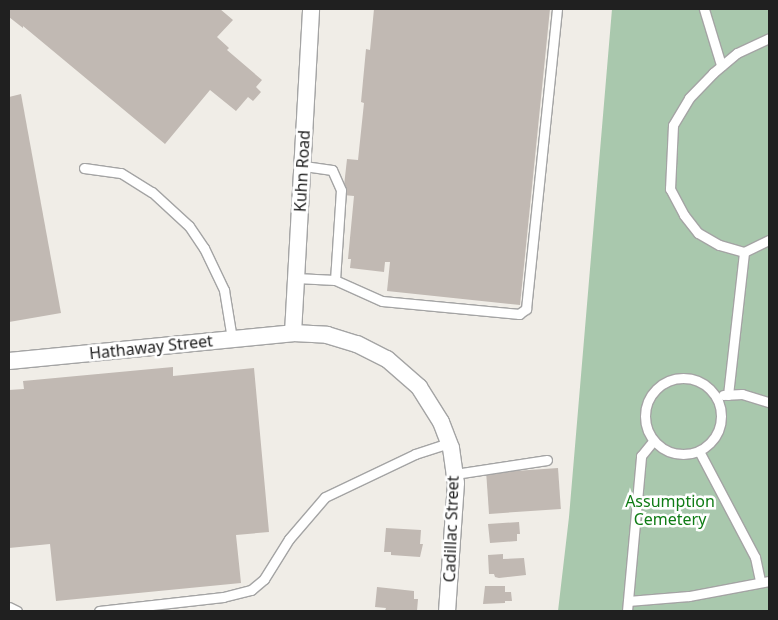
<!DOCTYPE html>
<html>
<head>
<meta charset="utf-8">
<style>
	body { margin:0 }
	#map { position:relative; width:778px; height:620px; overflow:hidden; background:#f0ede7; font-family:"Noto Sans",sans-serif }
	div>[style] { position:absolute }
	.cemetery>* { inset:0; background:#a9c8ad }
	.building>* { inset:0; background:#c1b9b3; transform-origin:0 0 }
	.roads { filter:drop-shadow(1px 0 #a4a4a4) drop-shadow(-1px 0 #a4a4a4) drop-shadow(0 1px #a4a4a4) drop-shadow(0 -1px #a4a4a4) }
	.service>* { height:9px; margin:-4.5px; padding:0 4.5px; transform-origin:4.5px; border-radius:4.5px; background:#fff }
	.service>.ring { margin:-4.5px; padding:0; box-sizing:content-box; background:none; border:9px solid #fff; border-radius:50% }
	.minor>* { height:16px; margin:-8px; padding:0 8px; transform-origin:8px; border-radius:8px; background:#fff }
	span { translate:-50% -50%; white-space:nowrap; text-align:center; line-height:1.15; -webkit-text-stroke:5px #fff; paint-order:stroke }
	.street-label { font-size:16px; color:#202020 }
	.park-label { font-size:16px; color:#107c16 }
	.frame { position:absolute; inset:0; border:10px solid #202020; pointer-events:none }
</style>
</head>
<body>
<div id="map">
	<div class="cemetery">
		<div style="clip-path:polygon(612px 9px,769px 9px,769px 611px,558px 611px,569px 517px)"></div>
	</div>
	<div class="building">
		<div style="clip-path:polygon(9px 9px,220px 9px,233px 20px,217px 37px,229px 48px,227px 50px,262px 80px,256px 87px,261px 92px,253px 101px,248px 97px,236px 111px,210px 90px,165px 144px,23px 26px,23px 28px,9px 17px)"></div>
		<div style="clip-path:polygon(374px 9px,550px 9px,520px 305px,387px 291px,390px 262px,385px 262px,384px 272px,350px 268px,351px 259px,348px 259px,354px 196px,343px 195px,347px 159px,358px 160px,364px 103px,361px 102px,366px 49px,370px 50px)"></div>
		<div style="clip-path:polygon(21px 94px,61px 313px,9px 322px,9px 97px)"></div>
		<div style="clip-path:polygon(173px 367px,173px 376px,254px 368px,269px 532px,236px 535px,241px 583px,56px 601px,50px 544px,9px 548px,9px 390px,24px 389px,23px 381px)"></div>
		<div style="left:558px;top:468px;width:41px;height:72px;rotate:86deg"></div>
		<div style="clip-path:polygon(519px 522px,520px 534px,517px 534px,517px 541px,490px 543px,488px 524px)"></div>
		<div style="clip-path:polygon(386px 528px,421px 530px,420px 544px,423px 544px,420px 557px,391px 555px,391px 552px,384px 552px)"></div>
		<div style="clip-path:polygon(503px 554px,503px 559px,524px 558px,526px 575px,499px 578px,495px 577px,494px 574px,489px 574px,488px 555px)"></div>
		<div style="clip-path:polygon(485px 586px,505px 586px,505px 592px,511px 592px,512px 601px,505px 601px,505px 603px,483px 604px)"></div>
		<div style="clip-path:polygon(377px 587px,414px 591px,414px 599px,418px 599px,417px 611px,385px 611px,386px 608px,375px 607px)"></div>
	</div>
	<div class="roads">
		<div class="service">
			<div style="left:704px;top:9px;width:59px;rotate:73.1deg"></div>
			<div style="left:84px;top:168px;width:37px;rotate:8deg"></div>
			<div style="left:121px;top:173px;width:36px;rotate:32deg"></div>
			<div style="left:152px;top:192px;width:50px;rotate:42.6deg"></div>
			<div style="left:189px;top:226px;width:27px;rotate:56deg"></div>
			<div style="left:204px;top:248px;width:47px;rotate:64.5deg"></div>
			<div style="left:224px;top:290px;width:50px;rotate:80.7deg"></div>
			<div style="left:744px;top:252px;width:26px;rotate:-164deg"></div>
			<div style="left:719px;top:245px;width:24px;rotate:-150deg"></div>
			<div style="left:698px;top:233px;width:23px;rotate:-128deg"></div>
			<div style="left:684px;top:215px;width:30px;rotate:-118deg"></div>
			<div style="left:670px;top:189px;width:64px;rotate:-87.3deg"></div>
			<div style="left:673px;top:125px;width:31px;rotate:-59deg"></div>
			<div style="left:689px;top:98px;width:35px;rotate:-46deg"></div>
			<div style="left:713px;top:73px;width:31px;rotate:-40deg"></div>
			<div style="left:737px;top:53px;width:35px;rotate:-25deg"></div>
			<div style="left:296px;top:278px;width:39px;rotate:3deg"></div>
			<div style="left:335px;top:280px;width:90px;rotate:-86.2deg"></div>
			<div style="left:341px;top:190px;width:22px;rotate:-114deg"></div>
			<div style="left:332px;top:170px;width:30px;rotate:-172deg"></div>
			<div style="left:335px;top:280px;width:51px;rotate:24.1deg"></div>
			<div style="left:382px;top:301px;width:138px;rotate:5.4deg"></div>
			<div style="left:519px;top:314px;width:9px;rotate:-36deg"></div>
			<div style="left:526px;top:309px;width:302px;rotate:-84.1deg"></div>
			<div class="ring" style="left:645px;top:378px;width:67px;height:67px"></div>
			<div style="left:723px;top:395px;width:19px;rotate:-3deg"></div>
			<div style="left:742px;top:394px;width:28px;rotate:17deg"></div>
			<div style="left:728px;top:395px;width:144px;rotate:-83.6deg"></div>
			<div style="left:744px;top:252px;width:28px;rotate:-26deg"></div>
			<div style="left:699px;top:451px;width:120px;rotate:62.2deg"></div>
			<div style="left:755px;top:557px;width:25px;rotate:78deg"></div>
			<div style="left:455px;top:474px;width:93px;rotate:-8.7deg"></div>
			<div style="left:628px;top:601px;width:61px;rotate:-4.7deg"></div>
			<div style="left:689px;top:596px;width:81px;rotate:-10.6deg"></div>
			<div style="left:9px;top:607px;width:9px;rotate:27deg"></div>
			<div style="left:99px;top:611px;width:125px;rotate:-6.4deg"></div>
			<div style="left:223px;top:597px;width:29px;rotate:-14deg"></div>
			<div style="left:251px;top:590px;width:17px;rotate:-40deg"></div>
			<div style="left:264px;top:579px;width:47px;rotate:-58deg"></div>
			<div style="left:289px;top:539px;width:55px;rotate:-49.4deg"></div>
			<div style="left:325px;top:497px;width:100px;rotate:-25.5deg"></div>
			<div style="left:415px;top:454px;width:36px;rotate:-18deg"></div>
			<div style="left:627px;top:611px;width:156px;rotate:-84.8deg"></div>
			<div style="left:641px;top:456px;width:19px;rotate:-51deg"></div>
		</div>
		<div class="minor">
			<div style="left:293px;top:333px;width:324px;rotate:-86.8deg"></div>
			<div style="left:9px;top:361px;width:285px;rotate:-5.6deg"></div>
			<div style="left:293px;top:333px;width:34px;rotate:3deg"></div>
			<div style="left:327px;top:335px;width:31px;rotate:17deg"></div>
			<div style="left:357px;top:344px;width:34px;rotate:27deg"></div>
			<div style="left:387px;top:359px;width:43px;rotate:41.2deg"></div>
			<div style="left:419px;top:387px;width:41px;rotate:57.8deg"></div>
			<div style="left:441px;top:422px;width:28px;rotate:69deg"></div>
			<div style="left:451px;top:448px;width:35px;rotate:82deg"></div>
			<div style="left:456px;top:483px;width:128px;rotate:94deg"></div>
		</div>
	</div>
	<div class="street-label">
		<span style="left:302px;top:171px;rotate:-87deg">Kuhn Road</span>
		<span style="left:151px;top:347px;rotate:-6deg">Hathaway Street</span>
		<span style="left:451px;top:529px;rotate:-88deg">Cadillac Street</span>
	</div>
	<div class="park-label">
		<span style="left:670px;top:510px">Assumption<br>Cemetery</span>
	</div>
	<div class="frame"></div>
</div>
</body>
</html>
